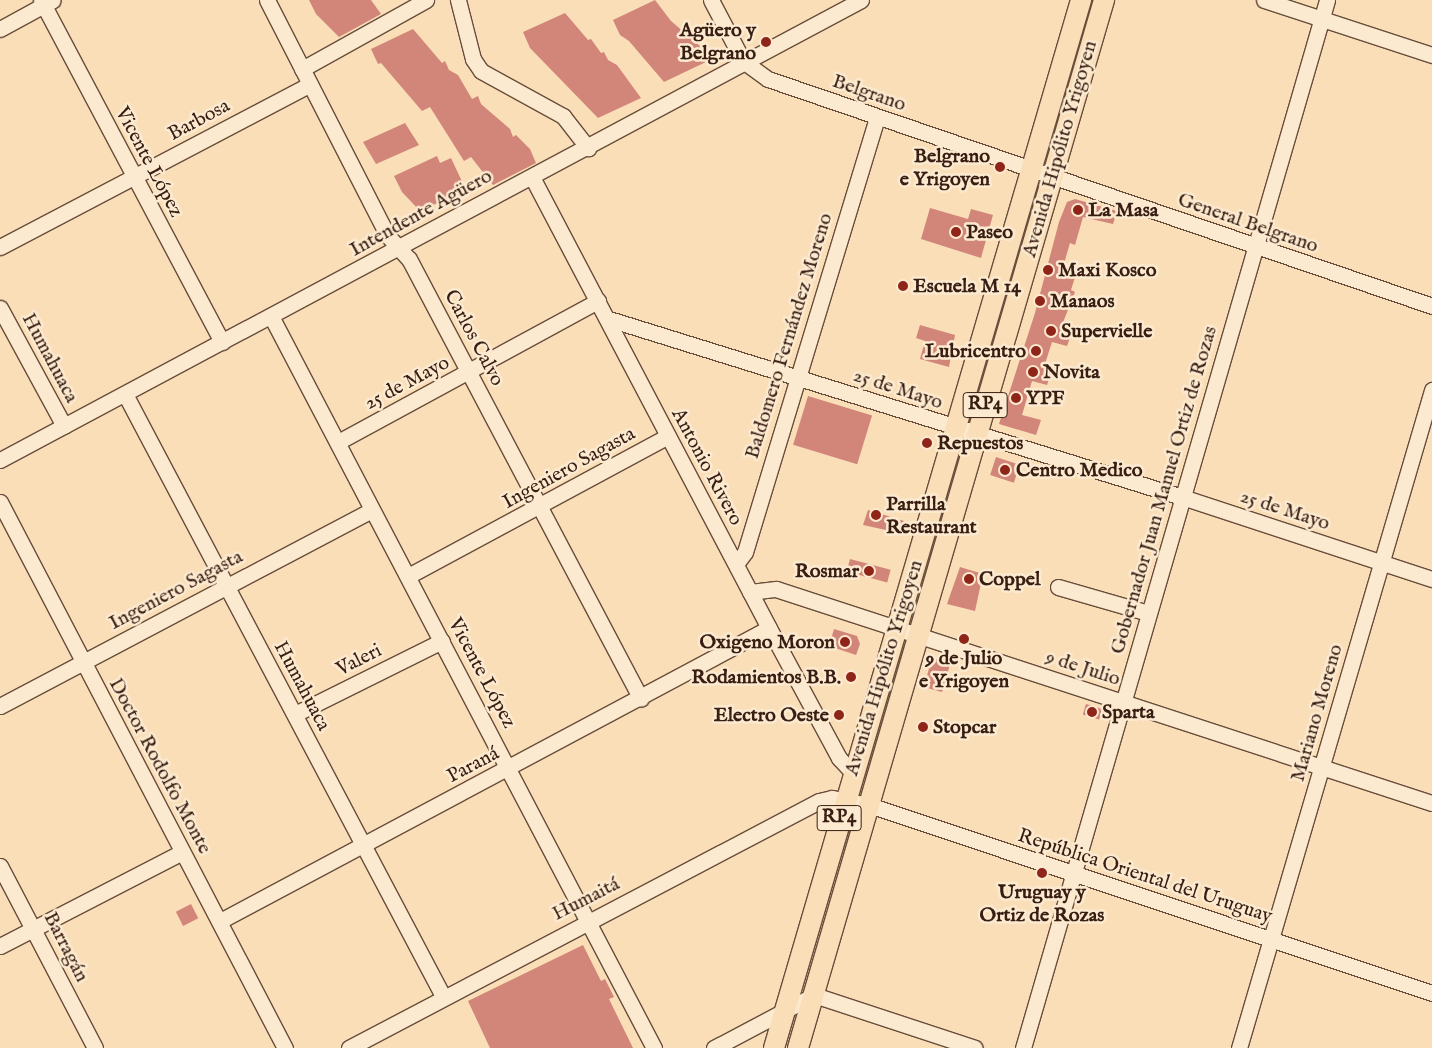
<!DOCTYPE html>
<html>
<head>
<meta charset="utf-8">
<style>
	body { margin:0 }
	#map { position:relative; width:1432px; height:1048px; overflow:hidden; background:#fadeb7; font-family:"IM FELL English",serif }
	div>[style] { position:absolute }
	.green>* { inset:0; background:#bfc18e; transform-origin:0 0 }
	.building>* { inset:0; background:#d28579; transform-origin:0 0 }
	.roads { filter:drop-shadow(1px 0 #684d3b) drop-shadow(-1px 0 #684d3b) drop-shadow(0 1px #684d3b) drop-shadow(0 -1px #684d3b) }
	.minor>* { height:15px; margin:-7.5px; padding:0 7.5px; transform-origin:7.5px; border-radius:7.5px; background:#fcead0 }
	.major>* { height:20px; margin:-10px; padding:0 10px; transform-origin:10px; border-radius:10px; background:#fadeb7 }
	.dots>* { width:14px; height:14px; translate:-50% -50%; box-sizing:border-box; border:2px solid #fcead0; border-radius:50% }
	span { translate:-50% -50%; white-space:nowrap; text-align:center; line-height:1.15; -webkit-text-stroke:5px #fcead0; paint-order:stroke }
	.shield-label span { padding:1px 4px; background:#fcead0; border:1px solid; border-radius:4px; -webkit-text-stroke-width:0 }
	.shield-label { font-size:19px; color:#381d12; font-weight:700 }
	.poi-label { font-size:20px; color:#381d12; font-weight:700 }
	.right { translate:-100% -50%; text-align:right }
	.left { translate:0 -50%; text-align:left }
	.street-label { font-size:20px; color:#381d12 }
</style>
</head>
<body>
<div id="map">
	<div class="green">
		<div style="clip-path:polygon(1089px 0,1094px 0,1048px 157px,1044px 156px)"></div>
		<div style="left:1035px;top:182px;width:4px;height:238px;rotate:14deg"></div>
		<div style="clip-path:polygon(957px 450px,962px 451px,913px 614px,909px 613px)"></div>
		<div style="clip-path:polygon(900px 644px,905px 645px,866px 778px,862px 776px)"></div>
		<div style="left:851px;top:814px;width:5px;height:165px;rotate:11deg"></div>
	</div>
	<div class="building">
		<div style="clip-path:polygon(309px 0,371px 0,381px 14px,339px 37px,316px 14px)"></div>
		<div style="clip-path:polygon(655px 0,671px 21px,700px 46px,708px 61px,664px 82px,629px 41px,620px 35px,613px 20px)"></div>
		<div style="clip-path:polygon(565px 13px,588px 40px,591px 39px,601px 53px,604px 52px,608px 60px,617px 65px,641px 98px,598px 118px,530px 48px,523px 32px)"></div>
		<div style="clip-path:polygon(413px 29px,442px 63px,445px 61px,449px 70px,458px 75px,472px 99px,478px 96px,481px 104px,510px 129px,513px 137px,516px 135px,530px 149px,536px 163px,493px 185px,471px 157px,464px 161px,430px 107px,422px 111px,381px 63px,378px 64px,371px 49px)"></div>
		<div style="clip-path:polygon(405px 123px,419px 145px,376px 164px,363px 142px)"></div>
		<div style="clip-path:polygon(437px 156px,440px 163px,451px 158px,466px 190px,420px 211px,402px 192px,394px 176px)"></div>
		<div style="clip-path:polygon(1075px 199px,1117px 211px,1113px 224px,1083px 217px,1075px 245px,1070px 243px,1063px 267px,1077px 271px,1071px 290px,1075px 292px,1062px 325px,1073px 329px,1067px 346px,1052px 342px,1044px 367px,1052px 369px,1047px 385px,1032px 381px,1022px 415px,1041px 420px,1036px 435px,999px 424px,1035px 313px,1059px 222px,1067px 202px)"></div>
		<div style="clip-path:polygon(930px 208px,968px 219px,971px 209px,993px 215px,981px 258px,921px 239px)"></div>
		<div style="clip-path:polygon(920px 325px,955px 335px,949px 367px,920px 359px,925px 341px,916px 338px)"></div>
		<div style="left:808px;top:396px;width:67px;height:51px;rotate:17deg"></div>
		<div style="left:996px;top:457px;width:25px;height:19px;rotate:18deg"></div>
		<div style="clip-path:polygon(868px 510px,904px 521px,900px 533px,863px 525px)"></div>
		<div style="left:850px;top:559px;width:42px;height:13px;rotate:15deg"></div>
		<div style="clip-path:polygon(960px 567px,983px 574px,975px 611px,947px 604px)"></div>
		<div style="clip-path:polygon(834px 629px,857px 636px,860px 644px,856px 655px,829px 646px)"></div>
		<div style="clip-path:polygon(940px 658px,951px 661px,942px 692px,924px 687px,931px 661px)"></div>
		<div style="left:1086px;top:704px;width:17px;height:11px;rotate:17deg"></div>
		<div style="left:191px;top:904px;width:16px;height:17px;rotate:63deg"></div>
		<div style="clip-path:polygon(583px 945px,601px 981px,605px 979px,614px 997px,609px 999px,633px 1048px,490px 1048px,468px 1001px)"></div>
	</div>
	<div class="roads">
		<div class="minor">
			<div style="left:41px;top:0;width:387px;rotate:62.1deg"></div>
			<div style="left:267px;top:0;width:265px;rotate:62.9deg"></div>
			<div style="left:388px;top:236px;width:31px;rotate:48deg"></div>
			<div style="left:409px;top:259px;width:497px;rotate:62.2deg"></div>
			<div style="left:458px;top:0;width:61px;rotate:75.7deg"></div>
			<div style="left:473px;top:59px;width:14px;rotate:56deg"></div>
			<div style="left:481px;top:71px;width:94px;rotate:28.8deg"></div>
			<div style="left:563px;top:116px;width:41px;rotate:52deg"></div>
			<div style="left:711px;top:0;width:69px;rotate:62.3deg"></div>
			<div style="left:743px;top:61px;width:31px;rotate:36deg"></div>
			<div style="left:768px;top:79px;width:702px;rotate:18.87deg"></div>
			<div style="left:1264px;top:0;width:177px;rotate:18.1deg"></div>
			<div style="left:0;top:29px;width:60px;rotate:-28.7deg"></div>
			<div style="left:302px;top:69px;width:142px;rotate:-29.1deg"></div>
			<div style="left:532px;top:177px;width:509px;rotate:62.28deg"></div>
			<div style="left:769px;top:628px;width:148px;rotate:61.7deg"></div>
			<div style="left:839px;top:758px;width:19px;rotate:47deg"></div>
			<div style="left:0;top:247px;width:350px;rotate:-27.7deg"></div>
			<div style="left:0;top:308px;width:134px;rotate:61.5deg"></div>
			<div style="left:272px;top:318px;width:824px;rotate:62.38deg"></div>
			<div style="left:609px;top:319px;width:600px;rotate:17.26deg"></div>
			<div style="left:1182px;top:497px;width:263px;rotate:18.2deg"></div>
			<div style="left:125px;top:394px;width:681px;rotate:62.16deg"></div>
			<div style="left:338px;top:442px;width:296px;rotate:-28.5deg"></div>
			<div style="left:0;top:460px;width:976px;rotate:-28.11deg"></div>
			<div style="left:0;top:502px;width:616px;rotate:62.44deg"></div>
			<div style="left:736px;top:564px;width:15px;rotate:-53deg"></div>
			<div style="left:745px;top:552px;width:454px;rotate:-73.1deg"></div>
			<div style="left:408px;top:576px;width:295px;rotate:-28.3deg"></div>
			<div style="left:1058px;top:587px;width:94px;rotate:16.1deg"></div>
			<div style="left:750px;top:592px;width:26px;rotate:-7deg"></div>
			<div style="left:776px;top:589px;width:690px;rotate:18.07deg"></div>
			<div style="left:0;top:706px;width:420px;rotate:-27.8deg"></div>
			<div style="left:295px;top:714px;width:164px;rotate:-26.4deg"></div>
			<div style="left:0;top:866px;width:205px;rotate:62.4deg"></div>
			<div style="left:220px;top:921px;width:622px;rotate:-28.09deg"></div>
			<div style="left:0;top:946px;width:205px;rotate:-27.3deg"></div>
			<div style="left:349px;top:1048px;width:531px;rotate:-27.72deg"></div>
			<div style="left:819px;top:801px;width:13px;rotate:-13deg"></div>
			<div style="left:832px;top:798px;width:38px;rotate:11deg"></div>
			<div style="left:869px;top:805px;width:594px;rotate:18.47deg"></div>
			<div style="left:714px;top:1048px;width:113px;rotate:-27.9deg"></div>
			<div style="left:814px;top:995px;width:169px;rotate:18.2deg"></div>
			<div style="left:1023px;top:1048px;width:1091px;rotate:-73.82deg"></div>
			<div style="left:1239px;top:1048px;width:686px;rotate:-73.65deg"></div>
		</div>
		<div class="major">
			<div style="left:774px;top:1048px;width:1092px;rotate:-73.67deg"></div>
			<div style="left:798px;top:1048px;width:1092px;rotate:-73.72deg"></div>
		</div>
	</div>
	<div class="dots">
		<div style="left:766px;top:42px;background:#8f2418"></div>
		<div style="left:1000px;top:167px;background:#8f2418"></div>
		<div style="left:1078px;top:210px;background:#8f2418"></div>
		<div style="left:956px;top:232px;background:#8f2418"></div>
		<div style="left:1048px;top:270px;background:#8f2418"></div>
		<div style="left:903px;top:286px;background:#8f2418"></div>
		<div style="left:1040px;top:301px;background:#8f2418"></div>
		<div style="left:1051px;top:331px;background:#8f2418"></div>
		<div style="left:1036px;top:351px;background:#8f2418"></div>
		<div style="left:1033px;top:372px;background:#8f2418"></div>
		<div style="left:1016px;top:398px;background:#8f2418"></div>
		<div style="left:927px;top:443px;background:#8f2418"></div>
		<div style="left:1005px;top:470px;background:#8f2418"></div>
		<div style="left:876px;top:515px;background:#8f2418"></div>
		<div style="left:869px;top:571px;background:#8f2418"></div>
		<div style="left:969px;top:579px;background:#8f2418"></div>
		<div style="left:964px;top:639px;background:#8f2418"></div>
		<div style="left:845px;top:642px;background:#8f2418"></div>
		<div style="left:851px;top:677px;background:#8f2418"></div>
		<div style="left:1092px;top:712px;background:#8f2418"></div>
		<div style="left:839px;top:715px;background:#8f2418"></div>
		<div style="left:923px;top:727px;background:#8f2418"></div>
		<div style="left:1042px;top:873px;background:#8f2418"></div>
	</div>
	<div class="shield-label">
		<span style="left:985px;top:405px">RP4</span>
		<span style="left:839px;top:818px">RP4</span>
	</div>
	<div class="poi-label">
		<span class="right" style="left:756px;top:42px">Agüero y<br>Belgrano</span>
		<span class="right" style="left:990px;top:168px">Belgrano<br>e Yrigoyen</span>
		<span class="left" style="left:1088px;top:210px">La Masa</span>
		<span class="left" style="left:966px;top:232px">Paseo</span>
		<span class="left" style="left:1058px;top:270px">Maxi Kosco</span>
		<span class="left" style="left:913px;top:286px">Escuela M 14</span>
		<span class="left" style="left:1050px;top:301px">Manaos</span>
		<span class="left" style="left:1061px;top:331px">Supervielle</span>
		<span class="right" style="left:1026px;top:351px">Lubricentro</span>
		<span class="left" style="left:1043px;top:372px">Novita</span>
		<span class="left" style="left:1026px;top:398px">YPF</span>
		<span class="left" style="left:937px;top:443px">Repuestos</span>
		<span class="left" style="left:1016px;top:470px">Centro Medico</span>
		<span class="left" style="left:886px;top:516px">Parrilla<br>Restaurant</span>
		<span class="right" style="left:859px;top:571px">Rosmar</span>
		<span class="left" style="left:979px;top:579px">Coppel</span>
		<span class="right" style="left:835px;top:642px">Oxigeno Moron</span>
		<span style="left:964px;top:670px">9 de Julio<br>e Yrigoyen</span>
		<span class="right" style="left:841px;top:677px">Rodamientos B.B.</span>
		<span class="left" style="left:1102px;top:712px">Sparta</span>
		<span class="right" style="left:829px;top:715px">Electro Oeste</span>
		<span class="left" style="left:933px;top:727px">Stopcar</span>
		<span style="left:1042px;top:904px">Uruguay y<br>Ortiz de Rozas</span>
	</div>
	<div class="street-label">
		<span style="left:869px;top:93px;rotate:19deg">Belgrano</span>
		<span style="left:199px;top:120px;rotate:-28deg">Barbosa</span>
		<span style="left:1060px;top:149px;rotate:-74deg">Avenida Hipólito Yrigoyen</span>
		<span style="left:149px;top:162px;rotate:62deg">Vicente López</span>
		<span style="left:421px;top:213px;rotate:-29deg">Intendente Agüero</span>
		<span style="left:1248px;top:223px;rotate:19deg">General Belgrano</span>
		<span style="left:789px;top:336px;rotate:-73deg">Baldomero Fernández Moreno</span>
		<span style="left:474px;top:338px;rotate:62deg">Carlos Calvo</span>
		<span style="left:50px;top:358px;rotate:62deg">Humahuaca</span>
		<span style="left:407px;top:383px;rotate:-28deg">25 de Mayo</span>
		<span style="left:898px;top:389px;rotate:18deg">25 de Mayo</span>
		<span style="left:707px;top:467px;rotate:62deg">Antonio Rivero</span>
		<span style="left:569px;top:468px;rotate:-29deg">Ingeniero Sagasta</span>
		<span style="left:1164px;top:490px;rotate:-74deg">Gobernador Juan Manuel Ortiz de Rozas</span>
		<span style="left:1285px;top:510px;rotate:18deg">25 de Mayo</span>
		<span style="left:176px;top:590px;rotate:-28deg">Ingeniero Sagasta</span>
		<span style="left:359px;top:660px;rotate:-27deg">Valeri</span>
		<span style="left:884px;top:668px;rotate:-73deg">Avenida Hipólito Yrigoyen</span>
		<span style="left:1083px;top:668px;rotate:18deg">9 de Julio</span>
		<span style="left:482px;top:673px;rotate:62deg">Vicente López</span>
		<span style="left:302px;top:686px;rotate:62deg">Humahuaca</span>
		<span style="left:1317px;top:713px;rotate:-74deg">Mariano Moreno</span>
		<span style="left:473px;top:765px;rotate:-28deg">Paraná</span>
		<span style="left:160px;top:766px;rotate:62deg">Doctor Rodolfo Monte</span>
		<span style="left:1145px;top:876px;rotate:18deg">República Oriental del Uruguay</span>
		<span style="left:586px;top:899px;rotate:-27deg">Humaitá</span>
		<span style="left:66px;top:947px;rotate:63deg">Barragán</span>
	</div>
</div>
</body>
</html>
